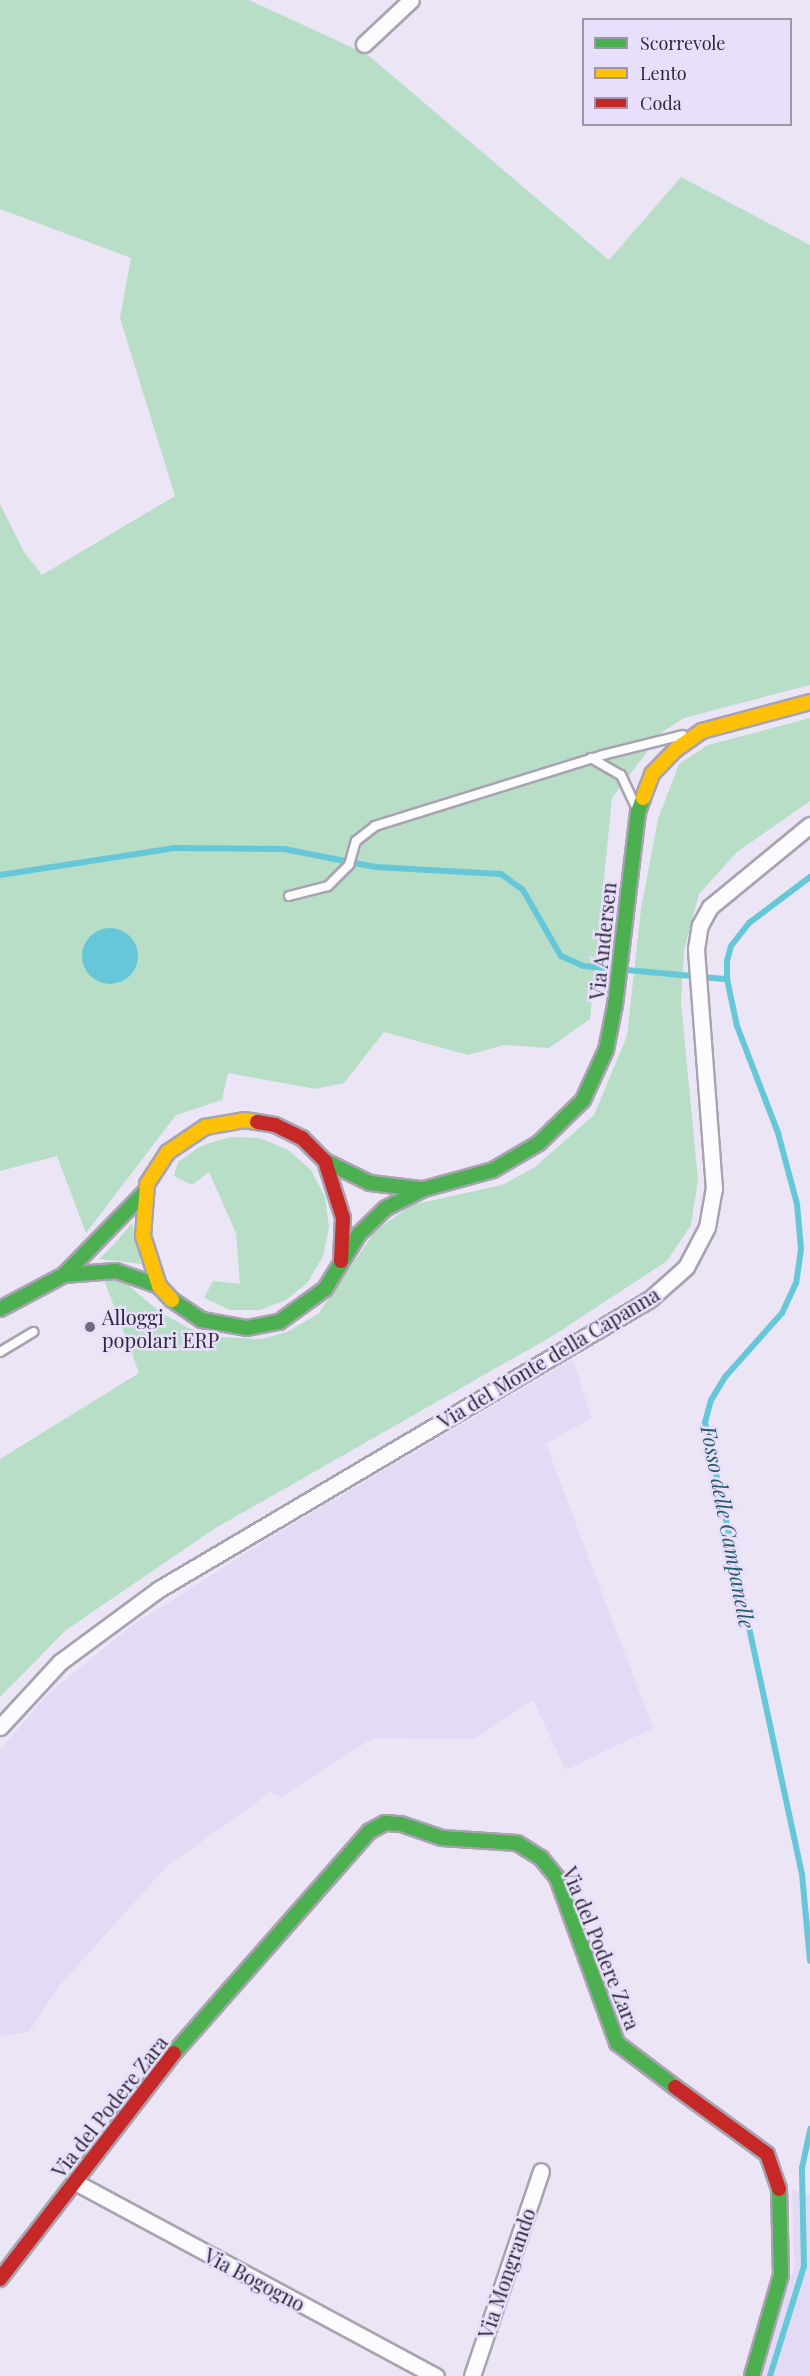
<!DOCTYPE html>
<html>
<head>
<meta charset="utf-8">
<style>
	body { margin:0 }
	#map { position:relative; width:810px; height:2376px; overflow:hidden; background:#ebe5f6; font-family:"Playfair Display",serif }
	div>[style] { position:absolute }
	.built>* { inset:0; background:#e3daf5 }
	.green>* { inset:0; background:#b8dec8 }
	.water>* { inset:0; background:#66c7d9 }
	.round { border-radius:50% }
	.stream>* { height:6px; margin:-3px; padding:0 3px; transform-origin:3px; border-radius:3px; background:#66c7d9 }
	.roads { filter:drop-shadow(2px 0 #a8a3b0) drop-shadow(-2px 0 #a8a3b0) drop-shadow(0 2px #a8a3b0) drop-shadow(0 -2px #a8a3b0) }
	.lane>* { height:8px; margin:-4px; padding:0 4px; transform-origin:4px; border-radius:4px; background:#fcfbfe }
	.street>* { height:15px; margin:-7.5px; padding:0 7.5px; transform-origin:7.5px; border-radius:7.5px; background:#fcfbfe }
	.fast>* { height:14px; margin:-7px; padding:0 7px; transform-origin:7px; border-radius:7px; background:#4caf50 }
	.slow>* { height:14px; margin:-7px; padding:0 7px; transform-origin:7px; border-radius:7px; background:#ffc107 }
	.jam>* { height:14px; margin:-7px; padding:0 7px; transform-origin:7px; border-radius:7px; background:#c62828 }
	.dots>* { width:16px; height:16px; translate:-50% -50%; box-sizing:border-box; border:3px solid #e8dffc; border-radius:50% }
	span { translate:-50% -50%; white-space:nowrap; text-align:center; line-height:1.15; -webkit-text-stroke:5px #e8dffc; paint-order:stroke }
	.street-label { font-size:20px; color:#2e2a35 }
	.poi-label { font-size:20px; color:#2e2a35 }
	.left { translate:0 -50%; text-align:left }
	.water-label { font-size:21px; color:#255b64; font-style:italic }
	.legend { position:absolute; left:582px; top:18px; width:210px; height:108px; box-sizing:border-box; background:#e8dffc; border:2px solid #9e97ac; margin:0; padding:8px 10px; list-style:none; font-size:18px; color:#2e2a35 }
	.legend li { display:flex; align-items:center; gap:12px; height:30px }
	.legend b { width:30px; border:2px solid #9e97ac }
</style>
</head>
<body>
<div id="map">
	<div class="built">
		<div style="clip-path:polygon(573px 1359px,591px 1418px,546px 1444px,653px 1728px,566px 1770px,533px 1700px,474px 1739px,373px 1738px,281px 1797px,271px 1792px,167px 1866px,59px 1986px,29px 2032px,0 2036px,0 1750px,47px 1695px,130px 1627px,276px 1534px)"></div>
		<div style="clip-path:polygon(792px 2190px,810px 2195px,810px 2376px,758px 2376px,794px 2267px)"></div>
	</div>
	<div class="green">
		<div style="clip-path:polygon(0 0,249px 0,368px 55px,609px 260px,681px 177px,810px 245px,810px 685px,684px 718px,662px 732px,612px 798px,590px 1019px,549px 1048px,504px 1045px,468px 1055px,384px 1032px,344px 1083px,316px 1089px,228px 1073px,222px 1100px,176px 1115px,86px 1233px,57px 1156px,0 1171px,0 504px,24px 552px,42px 575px,175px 496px,120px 318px,131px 258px,0 209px)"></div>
		<div style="clip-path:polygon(810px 718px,810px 801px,737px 852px,699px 894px,684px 950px,681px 1002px,698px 1180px,691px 1225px,667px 1261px,554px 1335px,214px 1529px,66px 1630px,0 1697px,0 1459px,139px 1373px,103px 1277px,123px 1281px,160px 1312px,188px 1328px,220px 1337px,262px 1339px,287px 1332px,318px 1314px,376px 1230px,412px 1205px,502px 1185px,535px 1167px,594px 1115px,627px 1036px,641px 909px,658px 819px,679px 764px,708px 745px)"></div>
		<div style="clip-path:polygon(230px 1137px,260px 1138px,288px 1150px,311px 1170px,325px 1197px,329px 1227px,323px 1256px,308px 1282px,286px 1300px,260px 1310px,230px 1310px,204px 1298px,213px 1281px,240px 1284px,236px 1233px,209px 1172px,192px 1185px,174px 1176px,178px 1162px,201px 1146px)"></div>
		<div style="clip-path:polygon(132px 1223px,141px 1264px,99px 1259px,115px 1243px)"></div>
	</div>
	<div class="water">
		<div class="round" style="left:82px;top:928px;width:56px;height:56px"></div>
	</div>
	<div class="stream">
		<div style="left:0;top:875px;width:177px;rotate:-8.8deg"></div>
		<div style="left:175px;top:848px;width:109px;rotate:0.5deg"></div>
		<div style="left:284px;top:849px;width:93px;rotate:11.2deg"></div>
		<div style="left:375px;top:867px;width:126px;rotate:3.2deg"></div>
		<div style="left:501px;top:874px;width:27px;rotate:36deg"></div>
		<div style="left:523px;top:890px;width:76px;rotate:60.1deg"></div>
		<div style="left:561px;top:956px;width:24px;rotate:24deg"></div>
		<div style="left:583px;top:966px;width:145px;rotate:5.2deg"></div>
		<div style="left:810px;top:877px;width:76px;rotate:143deg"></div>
		<div style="left:749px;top:923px;width:29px;rotate:128deg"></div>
		<div style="left:731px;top:946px;width:16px;rotate:105deg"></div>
		<div style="left:727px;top:961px;width:18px;rotate:90deg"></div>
		<div style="left:727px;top:979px;width:48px;rotate:78deg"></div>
		<div style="left:737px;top:1026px;width:115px;rotate:69deg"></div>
		<div style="left:778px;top:1133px;width:73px;rotate:75deg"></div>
		<div style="left:797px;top:1204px;width:45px;rotate:84.9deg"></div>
		<div style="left:801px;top:1249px;width:34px;rotate:98deg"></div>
		<div style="left:796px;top:1283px;width:33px;rotate:115deg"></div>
		<div style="left:782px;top:1313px;width:86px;rotate:131.7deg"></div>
		<div style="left:725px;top:1377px;width:27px;rotate:121deg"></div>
		<div style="left:711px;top:1400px;width:23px;rotate:105deg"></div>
		<div style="left:705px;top:1422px;width:462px;rotate:77.9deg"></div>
		<div style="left:802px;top:1874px;width:87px;rotate:84.7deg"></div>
		<div style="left:770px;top:2376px;width:115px;rotate:-72.8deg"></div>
		<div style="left:804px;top:2266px;width:98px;rotate:-91.2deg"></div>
		<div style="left:802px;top:2168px;width:40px;rotate:-78deg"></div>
	</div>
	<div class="roads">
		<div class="lane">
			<div style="left:591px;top:758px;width:34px;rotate:30deg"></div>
			<div style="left:621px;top:775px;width:33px;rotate:65deg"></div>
			<div style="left:289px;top:896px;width:40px;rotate:-14.4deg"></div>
			<div style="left:328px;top:886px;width:30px;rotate:-45deg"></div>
			<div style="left:349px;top:865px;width:25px;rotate:-74deg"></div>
			<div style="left:356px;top:841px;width:24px;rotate:-38deg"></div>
			<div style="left:375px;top:826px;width:239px;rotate:-17.3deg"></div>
			<div style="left:603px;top:755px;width:82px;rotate:-14deg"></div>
			<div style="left:0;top:1352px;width:39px;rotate:-31deg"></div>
		</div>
		<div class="street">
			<div style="left:364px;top:44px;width:64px;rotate:-43.1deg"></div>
			<div style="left:0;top:1727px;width:88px;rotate:-47.3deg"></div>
			<div style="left:60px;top:1662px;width:123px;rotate:-36.4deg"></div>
			<div style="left:159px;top:1589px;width:570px;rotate:-30.57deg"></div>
			<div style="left:650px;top:1299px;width:48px;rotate:-41.6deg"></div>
			<div style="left:686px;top:1267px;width:45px;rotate:-62.3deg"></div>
			<div style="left:707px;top:1227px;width:39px;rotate:-80deg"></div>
			<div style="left:714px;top:1189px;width:241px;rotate:-94.3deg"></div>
			<div style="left:696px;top:949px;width:24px;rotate:-81deg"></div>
			<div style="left:700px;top:925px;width:21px;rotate:-61deg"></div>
			<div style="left:710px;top:907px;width:129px;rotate:-39.4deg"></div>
			<div style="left:75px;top:2182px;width:410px;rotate:28.3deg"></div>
			<div style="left:472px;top:2376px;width:216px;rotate:-71.4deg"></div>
		</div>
		<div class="fast">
			<div style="left:325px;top:1161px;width:50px;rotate:26.1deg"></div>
			<div style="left:370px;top:1183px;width:51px;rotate:6.7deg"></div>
			<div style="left:64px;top:1275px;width:52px;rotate:-4.4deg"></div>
			<div style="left:116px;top:1271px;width:46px;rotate:19.2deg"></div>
			<div style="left:172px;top:1300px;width:36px;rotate:34deg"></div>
			<div style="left:202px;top:1320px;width:46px;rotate:10.1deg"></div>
			<div style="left:247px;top:1328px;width:33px;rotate:-11deg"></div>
			<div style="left:279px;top:1322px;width:57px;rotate:-35.7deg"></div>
			<div style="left:325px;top:1289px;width:65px;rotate:-58.3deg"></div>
			<div style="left:359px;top:1234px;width:37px;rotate:-44deg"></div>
			<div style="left:386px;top:1208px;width:42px;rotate:-26.6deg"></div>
			<div style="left:424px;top:1189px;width:72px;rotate:-15.4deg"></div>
			<div style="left:493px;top:1170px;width:53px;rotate:-30.4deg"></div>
			<div style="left:539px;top:1143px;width:62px;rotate:-44.3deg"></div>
			<div style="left:583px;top:1100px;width:55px;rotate:-65.3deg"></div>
			<div style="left:606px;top:1050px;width:46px;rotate:-78.7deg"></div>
			<div style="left:615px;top:1005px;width:194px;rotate:-83.2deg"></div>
			<div style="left:638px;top:812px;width:15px;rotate:-70deg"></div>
			<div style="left:0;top:1309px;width:72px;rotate:-28deg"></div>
			<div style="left:64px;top:1275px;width:115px;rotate:-45.7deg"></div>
			<div style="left:174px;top:2053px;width:296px;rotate:-48.6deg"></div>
			<div style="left:370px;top:1831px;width:17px;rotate:-28deg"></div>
			<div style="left:385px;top:1823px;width:16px;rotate:4deg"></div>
			<div style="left:401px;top:1824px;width:43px;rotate:18.9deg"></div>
			<div style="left:442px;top:1838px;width:75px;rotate:3.8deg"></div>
			<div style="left:517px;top:1843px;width:28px;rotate:32deg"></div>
			<div style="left:541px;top:1858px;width:26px;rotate:51deg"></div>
			<div style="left:557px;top:1878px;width:176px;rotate:70deg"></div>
			<div style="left:617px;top:2043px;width:73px;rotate:37.2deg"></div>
			<div style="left:752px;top:2376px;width:105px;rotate:-74deg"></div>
			<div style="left:781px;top:2275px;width:86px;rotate:-91.3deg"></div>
		</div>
		<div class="slow">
			<div style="left:643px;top:798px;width:26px;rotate:-69deg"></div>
			<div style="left:652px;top:774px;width:33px;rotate:-46deg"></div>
			<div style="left:675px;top:750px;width:33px;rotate:-35deg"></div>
			<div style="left:702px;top:731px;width:112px;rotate:-15deg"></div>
			<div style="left:172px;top:1300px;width:19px;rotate:-133deg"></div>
			<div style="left:159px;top:1286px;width:52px;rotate:-107.7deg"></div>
			<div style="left:143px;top:1236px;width:52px;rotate:-85.6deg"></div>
			<div style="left:147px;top:1184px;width:38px;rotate:-57deg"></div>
			<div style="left:168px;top:1152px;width:45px;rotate:-34deg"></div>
			<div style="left:205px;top:1127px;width:40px;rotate:-10deg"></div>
			<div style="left:244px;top:1120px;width:13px;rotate:9deg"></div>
		</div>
		<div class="jam">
			<div style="left:257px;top:1122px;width:18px;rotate:9deg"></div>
			<div style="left:275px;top:1125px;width:30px;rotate:26deg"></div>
			<div style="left:302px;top:1138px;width:33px;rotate:45deg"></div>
			<div style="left:325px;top:1161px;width:60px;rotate:72.5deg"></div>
			<div style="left:343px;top:1218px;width:43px;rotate:92.7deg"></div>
			<div style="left:675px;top:2087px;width:114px;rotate:36.1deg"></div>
			<div style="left:767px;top:2154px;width:37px;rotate:71deg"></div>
			<div style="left:0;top:2279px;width:285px;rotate:-52.4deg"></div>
		</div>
	</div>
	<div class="dots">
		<div style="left:90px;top:1327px;background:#706b79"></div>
	</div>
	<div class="street-label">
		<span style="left:602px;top:941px;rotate:-84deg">Via Andersen</span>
		<span style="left:548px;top:1357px;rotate:-31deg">Via del Monte della Capanna</span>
		<span style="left:602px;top:1948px;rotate:68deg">Via del Podere Zara</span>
		<span style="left:109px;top:2106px;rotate:-52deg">Via del Podere Zara</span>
		<span style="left:506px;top:2273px;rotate:-71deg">Via Mongrando</span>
		<span style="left:255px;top:2279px;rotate:28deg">Via Bogogno</span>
	</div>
	<div class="poi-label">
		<span class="left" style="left:102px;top:1328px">Alloggi<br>popolari ERP</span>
	</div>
	<div class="water-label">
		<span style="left:729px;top:1527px;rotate:79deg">Fosso delle Campanelle</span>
	</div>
	<ul class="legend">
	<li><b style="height:8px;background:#4caf50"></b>Scorrevole</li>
	<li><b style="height:8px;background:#ffc107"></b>Lento</li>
	<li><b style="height:8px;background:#c62828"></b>Coda</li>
	</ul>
</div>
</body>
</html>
